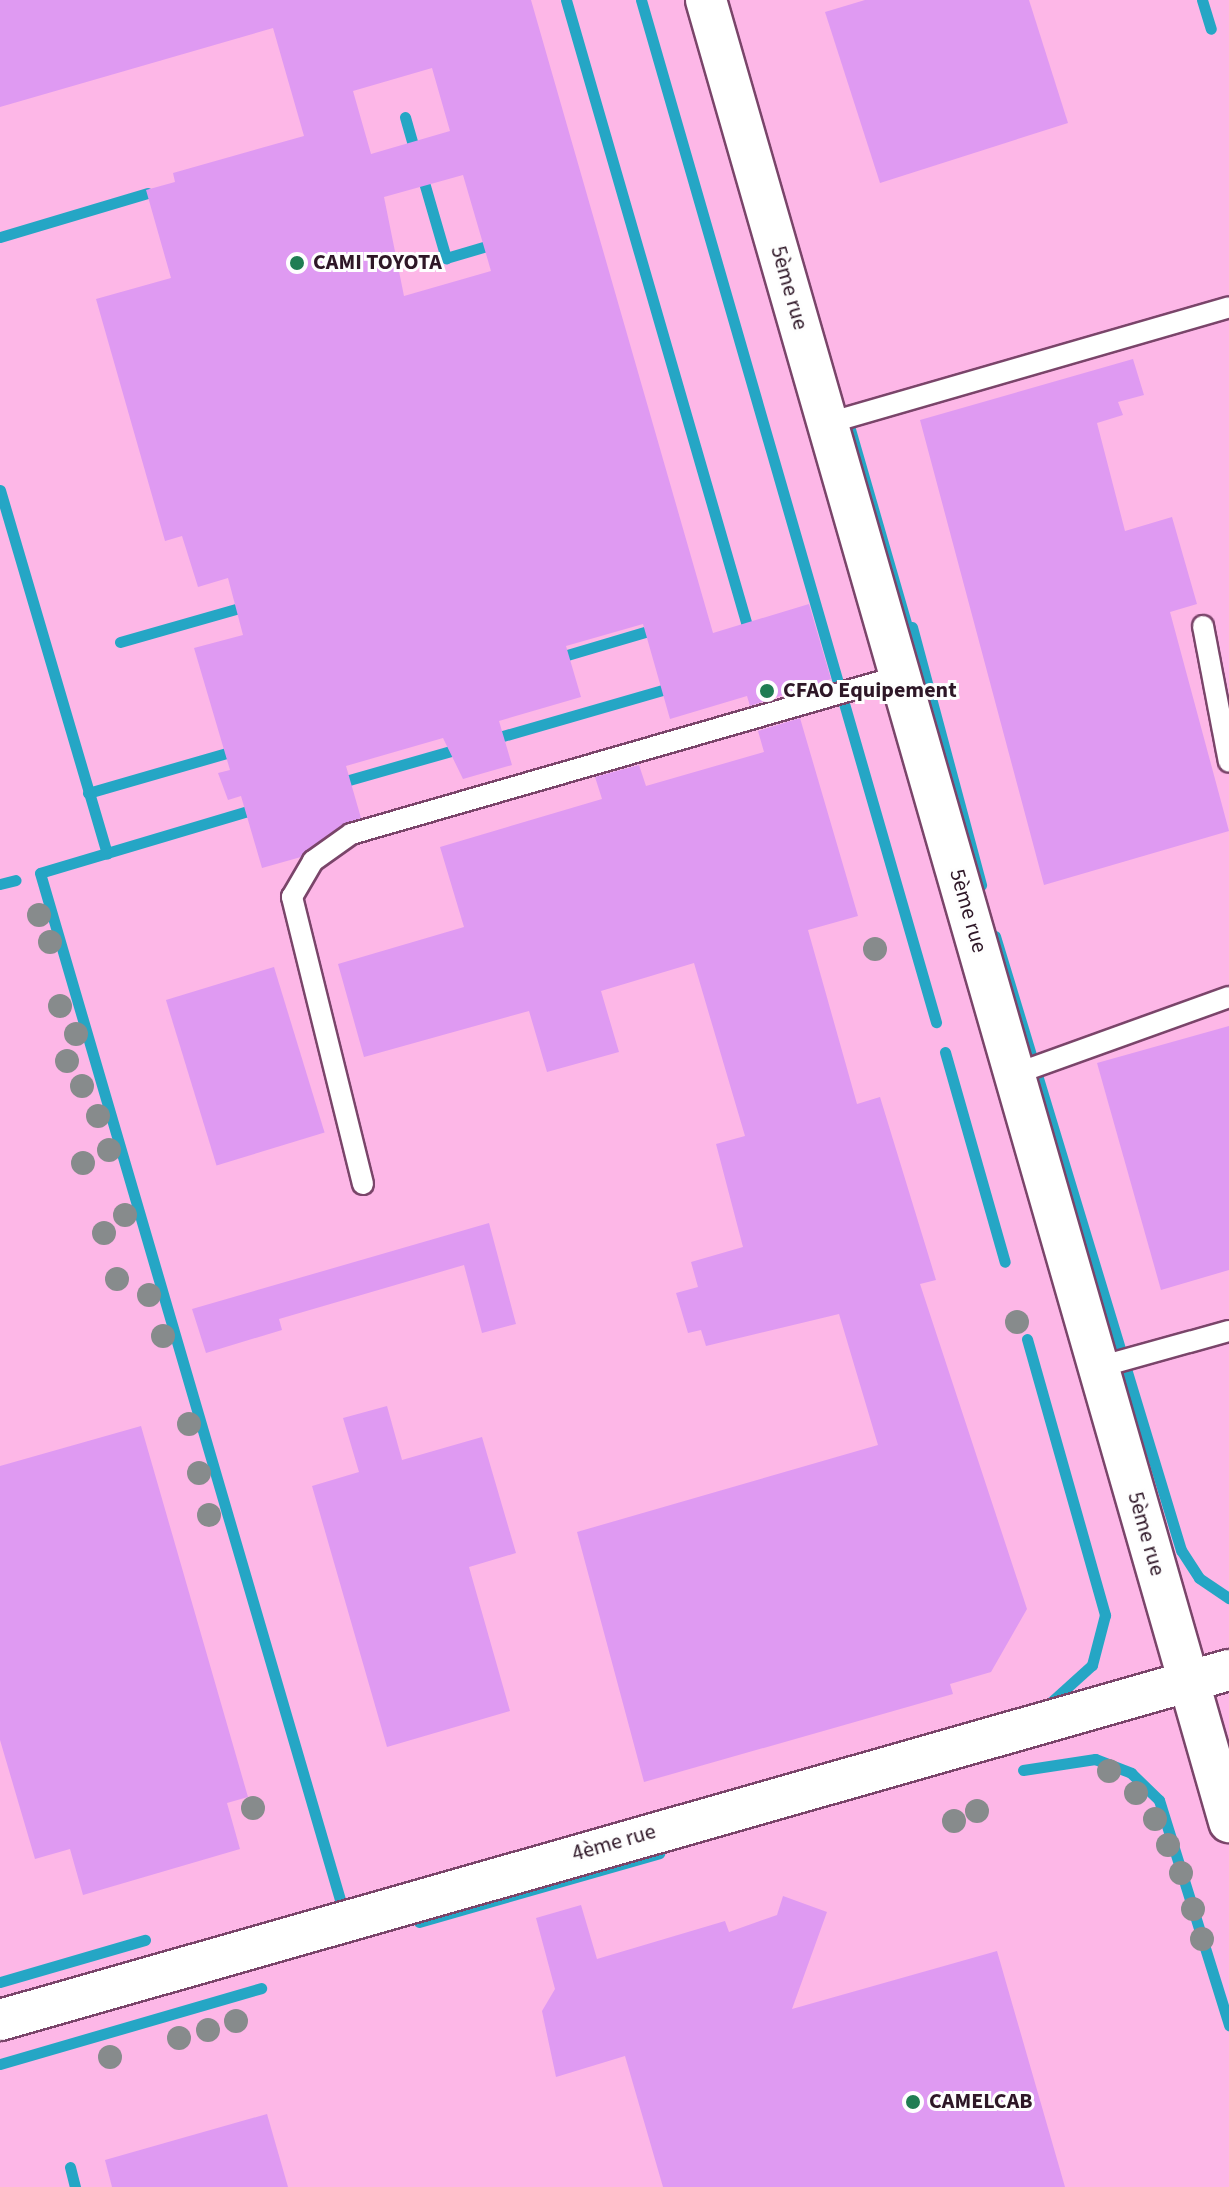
<!DOCTYPE html>
<html>
<head>
<meta charset="utf-8">
<style>
	body { margin:0 }
	#map { position:relative; width:1229px; height:2187px; overflow:hidden; background:#fecbed; font-family:"Source Sans 3",sans-serif }
	div>[style] { position:absolute }
	.built>* { inset:0; background:#fdb7e7; transform-origin:0 0 }
	.stream>* { height:11px; margin:-5.5px; padding:0 5.5px; transform-origin:5.5px; border-radius:5.5px; background:#25a6c5 }
	.building>* { inset:0; background:#df9af2; transform-origin:0 0 }
	.roads { filter:drop-shadow(2px 0 #7a456a) drop-shadow(-2px 0 #7a456a) drop-shadow(0 2px #7a456a) drop-shadow(0 -2px #7a456a) }
	.lane>* { height:20px; margin:-10px; padding:0 10px; transform-origin:10px; border-radius:10px; background:#fff }
	.street>* { height:40px; margin:-20px; padding:0 20px; transform-origin:20px; border-radius:20px; background:#fff }
	.trees>* { width:24px; height:24px; margin:-12px; border-radius:50%; background:#878b8c }
	.dots>* { width:22px; height:22px; translate:-50% -50%; box-sizing:border-box; border:4px solid #fefefe; border-radius:50% }
	span { translate:-50% -50%; white-space:nowrap; text-align:center; line-height:1.15; -webkit-text-stroke:6px #fefefe; paint-order:stroke }
	.poi-label { font-size:22px; color:#2e1727; font-weight:700 }
	.left { translate:0 -50%; text-align:left }
	.street-label { font-size:22px; color:#2e1727 }
</style>
</head>
<body>
<div id="map">
	<div class="built">
		<div style="left:0;top:0;width:1229px;height:2187px"></div>
	</div>
	<div class="stream">
		<div style="left:566px;top:0;width:662px;rotate:73.86deg"></div>
		<div style="left:641px;top:0;width:1064px;rotate:73.9deg"></div>
		<div style="left:1202px;top:0;width:30px;rotate:73deg"></div>
		<div style="left:405px;top:117px;width:40px;rotate:74deg"></div>
		<div style="left:421px;top:172px;width:90px;rotate:73.8deg"></div>
		<div style="left:446px;top:258px;width:53px;rotate:-16.4deg"></div>
		<div style="left:0;top:237px;width:154px;rotate:-16.6deg"></div>
		<div style="left:850px;top:429px;width:202px;rotate:73.9deg"></div>
		<div style="left:0;top:490px;width:379px;rotate:73.6deg"></div>
		<div style="left:912px;top:627px;width:267px;rotate:75deg"></div>
		<div style="left:120px;top:642px;width:135px;rotate:-15.9deg"></div>
		<div style="left:557px;top:658px;width:92px;rotate:-16.5deg"></div>
		<div style="left:489px;top:740px;width:195px;rotate:-16.1deg"></div>
		<div style="left:335px;top:784px;width:131px;rotate:-15.9deg"></div>
		<div style="left:88px;top:793px;width:155px;rotate:-16.1deg"></div>
		<div style="left:258px;top:808px;width:227px;rotate:163.4deg"></div>
		<div style="left:40px;top:873px;width:1080px;rotate:73.71deg"></div>
		<div style="left:0;top:884px;width:16px;rotate:-14deg"></div>
		<div style="left:995px;top:936px;width:642px;rotate:73.15deg"></div>
		<div style="left:1181px;top:1550px;width:33px;rotate:57deg"></div>
		<div style="left:1199px;top:1578px;width:36px;rotate:34deg"></div>
		<div style="left:945px;top:1052px;width:218px;rotate:74.1deg"></div>
		<div style="left:1027px;top:1339px;width:287px;rotate:74.2deg"></div>
		<div style="left:1105px;top:1615px;width:52px;rotate:104.6deg"></div>
		<div style="left:1092px;top:1665px;width:57px;rotate:137.9deg"></div>
		<div style="left:1023px;top:1770px;width:73px;rotate:-8.7deg"></div>
		<div style="left:1095px;top:1759px;width:39px;rotate:21deg"></div>
		<div style="left:1131px;top:1773px;width:39px;rotate:44deg"></div>
		<div style="left:1159px;top:1800px;width:236px;rotate:72.7deg"></div>
		<div style="left:419px;top:1922px;width:250px;rotate:-16deg"></div>
		<div style="left:0;top:1982px;width:151px;rotate:-16.2deg"></div>
		<div style="left:0;top:2064px;width:272px;rotate:-16.2deg"></div>
		<div style="left:70px;top:2167px;width:21px;rotate:76deg"></div>
	</div>
	<div class="building">
		<div style="clip-path:polygon(evenodd,0 0,531px 0,713px 633px,809px 604px,831px 679px,750px 706px,747px 696px,670px 719px,643px 624px,566px 646px,581px 697px,499px 721px,512px 765px,463px 779px,443px 738px,346px 766px,361px 818px,301px 857px,262px 868px,241px 796px,228px 800px,218px 773px,230px 770px,194px 648px,243px 635px,228px 578px,198px 587px,182px 536px,165px 541px,96px 299px,171px 278px,146px 190px,175px 182px,173px 173px,304px 136px,273px 28px,0 107px,0 0,432px 68px,450px 131px,371px 154px,353px 91px,432px 68px,0 0,463px 175px,491px 271px,404px 296px,384px 197px,463px 175px)"></div>
		<div style="clip-path:polygon(865px 0,1029px 0,1068px 123px,880px 183px,825px 12px)"></div>
		<div style="clip-path:polygon(1133px 359px,1144px 395px,1118px 402px,1123px 415px,1097px 423px,1125px 531px,1172px 517px,1197px 604px,1170px 612px,1229px 831px,1044px 885px,920px 420px)"></div>
		<div style="clip-path:polygon(800px 718px,858px 916px,808px 930px,857px 1104px,880px 1097px,936px 1280px,920px 1284px,1027px 1609px,991px 1672px,950px 1684px,953px 1694px,644px 1782px,577px 1532px,878px 1445px,839px 1314px,706px 1346px,701px 1330px,688px 1333px,676px 1293px,698px 1287px,691px 1262px,743px 1247px,716px 1144px,745px 1136px,694px 963px,601px 991px,619px 1052px,547px 1072px,529px 1011px,364px 1057px,338px 964px,464px 927px,440px 847px,602px 799px,595px 777px,639px 765px,646px 786px,764px 752px,758px 731px)"></div>
		<div style="left:274px;top:967px;width:173px;height:113px;rotate:73deg"></div>
		<div style="clip-path:polygon(1229px 1026px,1229px 1270px,1161px 1290px,1097px 1063px)"></div>
		<div style="clip-path:polygon(489px 1223px,516px 1324px,482px 1333px,464px 1265px,279px 1319px,282px 1330px,206px 1353px,192px 1309px)"></div>
		<div style="clip-path:polygon(387px 1406px,402px 1460px,482px 1437px,516px 1553px,469px 1567px,510px 1711px,387px 1747px,312px 1486px,359px 1472px,343px 1418px)"></div>
		<div style="clip-path:polygon(141px 1426px,248px 1797px,227px 1803px,240px 1849px,83px 1895px,70px 1849px,35px 1859px,0 1740px,0 1466px)"></div>
		<div style="clip-path:polygon(783px 1896px,827px 1912px,792px 2009px,997px 1951px,1065px 2187px,663px 2187px,625px 2056px,556px 2077px,542px 2011px,555px 1989px,536px 1918px,581px 1905px,597px 1959px,725px 1921px,729px 1932px,777px 1915px)"></div>
		<div style="clip-path:polygon(267px 2114px,288px 2187px,112px 2187px,105px 2160px)"></div>
	</div>
	<div class="roads">
		<div class="lane">
			<div style="left:828px;top:423px;width:417px;rotate:-16.1deg"></div>
			<div style="left:1203px;top:626px;width:138px;rotate:79.2deg"></div>
			<div style="left:1015px;top:1074px;width:227px;rotate:-19.8deg"></div>
			<div style="left:363px;top:1184px;width:296px;rotate:-103.9deg"></div>
			<div style="left:292px;top:897px;width:42px;rotate:-59.7deg"></div>
			<div style="left:313px;top:861px;width:47px;rotate:-35.4deg"></div>
			<div style="left:351px;top:834px;width:571px;rotate:-16.06deg"></div>
			<div style="left:1099px;top:1367px;width:135px;rotate:-15.5deg"></div>
		</div>
		<div class="street">
			<div style="left:706px;top:0;width:1896px;rotate:73.98deg"></div>
			<div style="left:0;top:2020px;width:1278px;rotate:-15.9deg"></div>
		</div>
	</div>
	<div class="trees">
		<div style="left:39px;top:915px"></div>
		<div style="left:50px;top:942px"></div>
		<div style="left:875px;top:949px"></div>
		<div style="left:60px;top:1006px"></div>
		<div style="left:76px;top:1034px"></div>
		<div style="left:67px;top:1061px"></div>
		<div style="left:82px;top:1086px"></div>
		<div style="left:98px;top:1116px"></div>
		<div style="left:109px;top:1150px"></div>
		<div style="left:83px;top:1163px"></div>
		<div style="left:125px;top:1215px"></div>
		<div style="left:104px;top:1233px"></div>
		<div style="left:117px;top:1279px"></div>
		<div style="left:149px;top:1295px"></div>
		<div style="left:1017px;top:1322px"></div>
		<div style="left:163px;top:1336px"></div>
		<div style="left:189px;top:1424px"></div>
		<div style="left:199px;top:1473px"></div>
		<div style="left:209px;top:1515px"></div>
		<div style="left:1109px;top:1771px"></div>
		<div style="left:1136px;top:1793px"></div>
		<div style="left:253px;top:1808px"></div>
		<div style="left:977px;top:1811px"></div>
		<div style="left:1155px;top:1819px"></div>
		<div style="left:954px;top:1821px"></div>
		<div style="left:1168px;top:1845px"></div>
		<div style="left:1181px;top:1873px"></div>
		<div style="left:1193px;top:1909px"></div>
		<div style="left:1202px;top:1939px"></div>
		<div style="left:236px;top:2021px"></div>
		<div style="left:208px;top:2030px"></div>
		<div style="left:179px;top:2038px"></div>
		<div style="left:110px;top:2057px"></div>
	</div>
	<div class="dots">
		<div style="left:297px;top:263px;background:#207d53"></div>
		<div style="left:767px;top:691px;background:#207d53"></div>
		<div style="left:913px;top:2102px;background:#207d53"></div>
	</div>
	<div class="poi-label">
		<span class="left" style="left:313px;top:263px">CAMI TOYOTA</span>
		<span class="left" style="left:783px;top:691px">CFAO Equipement</span>
		<span class="left" style="left:929px;top:2102px">CAMELCAB</span>
	</div>
	<div class="street-label">
		<span style="left:789px;top:288px;rotate:74deg">5ème rue</span>
		<span style="left:968px;top:911px;rotate:74deg">5ème rue</span>
		<span style="left:1146px;top:1534px;rotate:74deg">5ème rue</span>
		<span style="left:614px;top:1843px;rotate:-16deg">4ème rue</span>
	</div>
</div>
</body>
</html>
